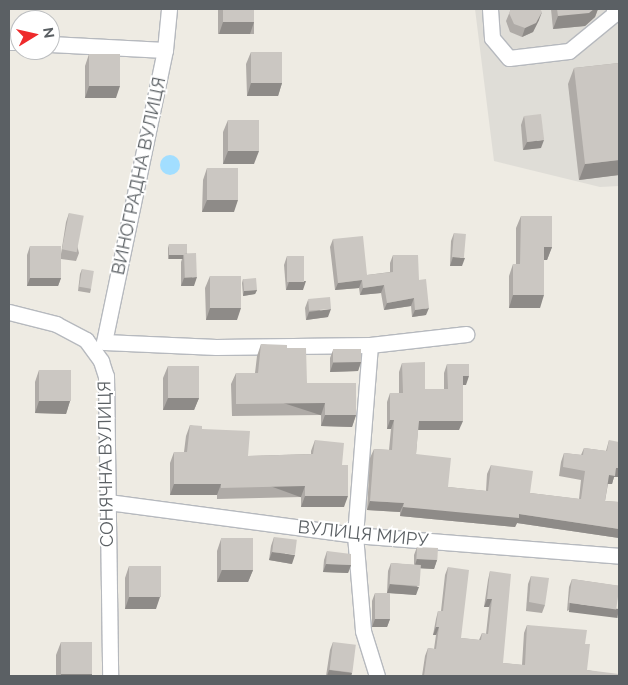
<!DOCTYPE html>
<html>
<head>
<meta charset="utf-8">
<style>
	body { margin:0 }
	#map { position:relative; width:628px; height:685px; overflow:hidden; background:#eeebe3; font-family:Raleway,sans-serif }
	div>[style] { position:absolute }
	.industrial>* { inset:0; background:#dfddd7 }
	.water>* { inset:0; background:#a2deff }
	.round { border-radius:50% }
	.roads { filter:drop-shadow(1px 0 #b6b9be) drop-shadow(-1px 0 #b6b9be) drop-shadow(0 1px #b6b9be) drop-shadow(0 -1px #b6b9be) }
	.minor>* { height:15px; margin:-7.5px; padding:0 7.5px; transform-origin:7.5px; border-radius:7.5px; background:#fff }
	.wall>* { inset:0; background:#afaba7; transform-origin:0 0 }
	.shaded-wall>* { inset:0; background:#8e8b88; transform-origin:0 0 }
	.building>* { inset:0; background:#cbc7c2; transform-origin:0 0 }
	span { translate:-50% -50%; white-space:nowrap; text-align:center; line-height:1.15; -webkit-text-stroke:4px #fff; paint-order:stroke }
	.street-label { font-size:18px; color:#5b6064 }
	.frame { position:absolute; inset:0; border:10px solid #5b6064; pointer-events:none }
	.north { position:absolute; left:10px; top:10px; width:50px; height:50px; box-sizing:border-box; background:#fff; border:1px solid #bdbfc1; border-radius:50%; rotate:81deg; font-size:14px; font-weight:700; line-height:20px; text-align:center; color:#5b6064 }
	.north::after { content:''; display:block; margin:auto; width:18px; height:22px; background:#ee2a2b; clip-path:polygon(50% 0,100% 100%,50% 72%,0 100%) }
</style>
</head>
<body>
<div id="map">
	<div class="industrial">
		<div style="clip-path:polygon(475px 9px,619px 9px,619px 186px,600px 187px,494px 161px)"></div>
	</div>
	<div class="water">
		<div class="round" style="left:160px;top:155px;width:20px;height:20px"></div>
	</div>
	<div class="roads">
		<div class="minor">
			<div style="left:490px;top:9px;width:29px;rotate:86deg"></div>
			<div style="left:492px;top:38px;width:26px;rotate:50deg"></div>
			<div style="left:509px;top:58px;width:60px;rotate:-6.7deg"></div>
			<div style="left:569px;top:51px;width:58px;rotate:-39.4deg"></div>
			<div style="left:614px;top:14px;width:5px;rotate:-90deg"></div>
			<div style="left:9px;top:42px;width:11px"></div>
			<div style="left:50px;top:44px;width:115px;rotate:3deg"></div>
			<div style="left:9px;top:312px;width:49px;rotate:14.3deg"></div>
			<div style="left:56px;top:324px;width:34px;rotate:28deg"></div>
			<div style="left:86px;top:340px;width:26px;rotate:54deg"></div>
			<div style="left:101px;top:361px;width:16px;rotate:72deg"></div>
			<div style="left:106px;top:376px;width:300px;rotate:89.2deg"></div>
			<div style="left:104px;top:342px;width:112px;rotate:2.6deg"></div>
			<div style="left:216px;top:347px;width:154px;rotate:-0.7deg"></div>
			<div style="left:370px;top:345px;width:97px;rotate:-6.5deg"></div>
			<div style="left:104px;top:342px;width:298px;rotate:-78.2deg"></div>
			<div style="left:165px;top:50px;width:41px;rotate:-84.4deg"></div>
			<div style="left:370px;top:345px;width:191px;rotate:94.5deg"></div>
			<div style="left:355px;top:535px;width:96px;rotate:85.2deg"></div>
			<div style="left:363px;top:631px;width:47px;rotate:72.7deg"></div>
			<div style="left:108px;top:502px;width:249px;rotate:7.6deg"></div>
			<div style="left:355px;top:535px;width:265px;rotate:4.5deg"></div>
		</div>
	</div>
	<div class="wall">
		<div style="left:218px;top:9px;width:36px;height:25px"></div>
		<div style="clip-path:polygon(511px 9px,539px 20px,533px 32px,522px 37px,510px 32px,506px 21px)"></div>
		<div style="clip-path:polygon(551px 9px,598px 9px,595px 17px,585px 26px,553px 29px)"></div>
		<div style="clip-path:polygon(251px 52px,282px 83px,278px 96px,247px 96px,246px 64px)"></div>
		<div style="clip-path:polygon(89px 54px,116px 98px,85px 98px,85px 66px)"></div>
		<div style="clip-path:polygon(619px 63px,619px 175px,579px 180px,568px 84px,574px 68px)"></div>
		<div style="clip-path:polygon(524px 116px,541px 148px,523px 150px,521px 125px)"></div>
		<div style="clip-path:polygon(228px 120px,254px 164px,223px 164px,223px 132px)"></div>
		<div style="clip-path:polygon(207px 168px,234px 212px,202px 212px,203px 180px)"></div>
		<div style="clip-path:polygon(69px 213px,79px 253px,76px 261px,61px 259px,61px 278px,58px 286px,27px 286px,27px 255px,30px 246px,61px 254px,66px 222px)"></div>
		<div style="clip-path:polygon(521px 216px,552px 247px,547px 260px,544px 260px,540px 308px,509px 308px,509px 276px,513px 264px,516px 264px,516px 228px)"></div>
		<div style="clip-path:polygon(454px 233px,462px 266px,450px 266px,451px 241px)"></div>
		<div style="clip-path:polygon(333px 239px,367px 275px,390px 272px,390px 263px,393px 255px,419px 280px,426px 315px,412px 317px,411px 306px,384px 310px,381px 293px,360px 295px,359px 288px,335px 290px,330px 247px)"></div>
		<div style="clip-path:polygon(169px 244px,187px 253px,194px 286px,181px 286px,181px 262px,182px 259px,168px 259px,168px 248px)"></div>
		<div style="clip-path:polygon(287px 256px,303px 290px,286px 290px,284px 265px)"></div>
		<div style="clip-path:polygon(82px 269px,91px 289px,90px 293px,78px 291px,80px 274px)"></div>
		<div style="clip-path:polygon(210px 276px,237px 320px,206px 320px,205px 288px)"></div>
		<div style="clip-path:polygon(243px 279px,257px 290px,255px 294px,243px 296px,242px 283px)"></div>
		<div style="clip-path:polygon(308px 300px,328px 317px,306px 320px,305px 308px)"></div>
		<div style="clip-path:polygon(261px 344px,287px 348px,307px 383px,356px 415px,352px 427px,321px 426px,321px 415px,232px 416px,231px 384px,236px 373px,255px 373px,257px 356px)"></div>
		<div style="clip-path:polygon(333px 350px,361px 362px,358px 371px,330px 372px,330px 358px)"></div>
		<div style="clip-path:polygon(402px 363px,425px 389px,444px 389px,444px 373px,447px 364px,466px 385px,463px 385px,459px 430px,418px 430px,416px 454px,448px 487px,486px 491px,487px 474px,491px 465px,530px 493px,579px 499px,581px 480px,559px 476px,561px 462px,564px 453px,581px 455px,584px 448px,606px 451px,609px 440px,614px 477px,612px 484px,608px 484px,605px 501px,619px 502px,619px 538px,517px 523px,515px 527px,400px 516px,400px 512px,367px 510px,370px 458px,374px 449px,389px 450px,391px 429px,387px 429px,387px 402px,390px 393px,399px 393px,399px 372px)"></div>
		<div style="clip-path:polygon(168px 366px,199px 398px,194px 410px,163px 410px,163px 378px)"></div>
		<div style="clip-path:polygon(39px 370px,70px 401px,66px 414px,35px 413px,35px 382px)"></div>
		<div style="clip-path:polygon(190px 425px,202px 429px,248px 456px,311px 454px,311px 451px,315px 440px,342px 465px,344px 507px,301px 507px,301px 497px,217px 499px,217px 495px,170px 495px,170px 463px,174px 452px,184px 452px,186px 436px)"></div>
		<div style="clip-path:polygon(274px 537px,292px 564px,269px 560px,271px 546px)"></div>
		<div style="clip-path:polygon(221px 539px,253px 570px,248px 582px,217px 582px,217px 551px)"></div>
		<div style="clip-path:polygon(417px 547px,437px 560px,434px 569px,420px 568px,416px 595px,390px 593px,390px 619px,387px 627px,372px 627px,372px 601px,375px 593px,387px 593px,388px 571px,391px 563px,414px 565px,414px 555px)"></div>
		<div style="clip-path:polygon(327px 551px,351px 565px,348px 573px,323px 572px,324px 560px)"></div>
		<div style="clip-path:polygon(129px 566px,156px 609px,125px 609px,125px 578px)"></div>
		<div style="clip-path:polygon(448px 567px,461px 638px,479px 640px,482px 633px,486px 634px,489px 607px,484px 607px,488px 580px,490px 571px,503px 663px,522px 665px,524px 633px,527px 625px,585px 644px,587px 670px,619px 676px,422px 676px,425px 656px,428px 648px,434px 649px,436px 635px,433px 635px,436px 619px,438px 611px,441px 611px,445px 575px)"></div>
		<div style="clip-path:polygon(531px 576px,545px 605px,542px 613px,526px 611px,528px 584px)"></div>
		<div style="clip-path:polygon(572px 579px,619px 586px,567px 611px,569px 587px)"></div>
		<div style="clip-path:polygon(61px 642px,91px 676px,56px 676px,56px 655px)"></div>
		<div style="clip-path:polygon(333px 642px,352px 673px,351px 676px,326px 676px,330px 650px)"></div>
	</div>
	<div class="shaded-wall">
		<div style="clip-path:polygon(594px 9px,598px 9px,595px 17px,585px 26px,553px 29px,558px 16px)"></div>
		<div style="clip-path:polygon(542px 12px,539px 20px,533px 32px,522px 37px,525px 28px)"></div>
		<div style="clip-path:polygon(223px 22px,254px 22px,250px 34px,219px 34px)"></div>
		<div style="clip-path:polygon(251px 83px,282px 83px,278px 96px,247px 96px)"></div>
		<div style="clip-path:polygon(89px 86px,120px 86px,116px 98px,85px 98px)"></div>
		<div style="clip-path:polygon(544px 140px,541px 148px,523px 150px,527px 142px)"></div>
		<div style="clip-path:polygon(228px 151px,259px 151px,254px 164px,223px 164px)"></div>
		<div style="clip-path:polygon(619px 160px,619px 175px,579px 180px,585px 164px)"></div>
		<div style="clip-path:polygon(207px 200px,238px 200px,234px 212px,202px 212px)"></div>
		<div style="clip-path:polygon(544px 247px,552px 247px,547px 260px,540px 260px)"></div>
		<div style="left:169px;top:255px;width:14px;height:4px"></div>
		<div style="clip-path:polygon(453px 257px,465px 258px,462px 266px,450px 266px)"></div>
		<div style="clip-path:polygon(197px 277px,194px 286px,181px 286px,184px 278px)"></div>
		<div style="clip-path:polygon(30px 278px,61px 278px,58px 286px,27px 286px)"></div>
		<div style="clip-path:polygon(362px 280px,359px 288px,335px 290px,338px 283px)"></div>
		<div style="clip-path:polygon(306px 281px,303px 290px,286px 290px,289px 282px)"></div>
		<div style="clip-path:polygon(384px 285px,381px 293px,360px 295px,363px 288px)"></div>
		<div style="clip-path:polygon(257px 290px,255px 294px,243px 296px,244px 291px)"></div>
		<div style="clip-path:polygon(513px 295px,544px 295px,540px 308px,509px 308px)"></div>
		<div style="clip-path:polygon(414px 298px,411px 306px,384px 310px,387px 303px)"></div>
		<div style="clip-path:polygon(210px 308px,241px 308px,237px 320px,206px 320px)"></div>
		<div style="clip-path:polygon(429px 308px,426px 315px,412px 317px,415px 310px)"></div>
		<div style="clip-path:polygon(331px 309px,328px 317px,306px 320px,309px 312px)"></div>
		<div style="clip-path:polygon(361px 362px,358px 371px,330px 372px,333px 363px)"></div>
		<div style="clip-path:polygon(463px 376px,469px 376px,466px 385px,460px 385px)"></div>
		<div style="clip-path:polygon(168px 398px,199px 398px,194px 410px,163px 410px)"></div>
		<div style="clip-path:polygon(39px 401px,70px 401px,66px 414px,35px 413px)"></div>
		<div style="left:325px;top:403px;width:13px;height:89px;rotate:108deg"></div>
		<div style="clip-path:polygon(325px 415px,356px 415px,352px 427px,321px 426px)"></div>
		<div style="clip-path:polygon(390px 420px,394px 420px,391px 429px,387px 429px)"></div>
		<div style="clip-path:polygon(419px 421px,463px 421px,459px 430px,415px 430px)"></div>
		<div style="clip-path:polygon(616px 468px,619px 468px,619px 477px,614px 477px,612px 484px,605px 484px,609px 475px)"></div>
		<div style="clip-path:polygon(174px 484px,221px 484px,217px 495px,170px 495px)"></div>
		<div style="left:305px;top:486px;width:12px;height:84px;rotate:110deg"></div>
		<div style="clip-path:polygon(305px 496px,348px 496px,344px 507px,301px 507px)"></div>
		<div style="clip-path:polygon(370px 501px,404px 503px,400px 512px,367px 510px)"></div>
		<div style="clip-path:polygon(403px 507px,519px 514px,619px 529px,619px 538px,517px 523px,515px 527px,400px 516px)"></div>
		<div style="clip-path:polygon(272px 552px,295px 555px,292px 564px,269px 560px)"></div>
		<div style="clip-path:polygon(417px 559px,437px 560px,434px 569px,414px 568px)"></div>
		<div style="clip-path:polygon(326px 564px,351px 565px,348px 573px,323px 572px)"></div>
		<div style="clip-path:polygon(222px 570px,253px 570px,248px 582px,217px 582px)"></div>
		<div style="clip-path:polygon(390px 584px,419px 587px,416px 595px,387px 593px)"></div>
		<div style="clip-path:polygon(129px 597px,160px 597px,156px 609px,125px 609px)"></div>
		<div style="clip-path:polygon(487px 599px,492px 599px,489px 607px,484px 607px)"></div>
		<div style="left:570px;top:603px;width:49px;height:9px;rotate:7deg"></div>
		<div style="clip-path:polygon(375px 619px,390px 619px,387px 627px,372px 627px)"></div>
		<div style="clip-path:polygon(436px 627px,439px 627px,436px 635px,433px 635px)"></div>
		<div style="clip-path:polygon(329px 670px,352px 673px,351px 676px,327px 676px)"></div>
		<div style="left:61px;top:674px;width:31px;height:2px"></div>
	</div>
	<div class="building">
		<div style="left:223px;top:9px;width:31px;height:13px"></div>
		<div style="clip-path:polygon(511px 9px,540px 9px,542px 12px,536px 23px,525px 28px,514px 24px,509px 13px)"></div>
		<div style="clip-path:polygon(557px 9px,594px 9px,589px 13px,558px 16px)"></div>
		<div style="left:251px;top:52px;width:31px;height:31px"></div>
		<div style="left:89px;top:54px;width:31px;height:32px"></div>
		<div style="clip-path:polygon(619px 63px,619px 160px,585px 164px,574px 68px)"></div>
		<div style="left:541px;top:114px;width:26px;height:17px;rotate:83deg"></div>
		<div style="left:228px;top:120px;width:31px;height:31px"></div>
		<div style="left:207px;top:168px;width:31px;height:32px"></div>
		<div style="left:69px;top:213px;width:15px;height:37px;rotate:11deg"></div>
		<div style="clip-path:polygon(521px 216px,552px 216px,552px 247px,544px 247px,544px 295px,513px 295px,513px 264px,520px 264px)"></div>
		<div style="left:454px;top:233px;width:12px;height:24px;rotate:5deg"></div>
		<div style="clip-path:polygon(363px 236px,367px 275px,393px 272px,393px 255px,418px 255px,419px 280px,426px 279px,429px 308px,415px 310px,414px 298px,387px 303px,384px 285px,363px 288px,362px 280px,338px 283px,333px 239px)"></div>
		<div style="clip-path:polygon(169px 244px,187px 244px,187px 253px,184px 254px,184px 255px,169px 255px)"></div>
		<div style="left:30px;top:246px;width:31px;height:32px"></div>
		<div style="left:196px;top:253px;width:24px;height:12px;rotate:88deg"></div>
		<div style="left:287px;top:256px;width:17px;height:26px"></div>
		<div style="left:82px;top:269px;width:12px;height:18px;rotate:9deg"></div>
		<div style="left:210px;top:276px;width:31px;height:32px"></div>
		<div style="left:256px;top:278px;width:12px;height:13px;rotate:85deg"></div>
		<div style="left:330px;top:297px;width:12px;height:22px;rotate:85deg"></div>
		<div style="clip-path:polygon(261px 344px,287px 345px,287px 348px,306px 348px,307px 383px,356px 383px,356px 415px,325px 415px,325px 403px,236px 404px,236px 373px,258px 373px)"></div>
		<div style="left:361px;top:349px;width:13px;height:28px;rotate:90deg"></div>
		<div style="clip-path:polygon(425px 362px,425px 389px,448px 389px,447px 364px,469px 364px,469px 376px,463px 376px,463px 421px,419px 421px,416px 454px,451px 458px,448px 487px,488px 491px,491px 465px,533px 471px,530px 493px,581px 499px,585px 471px,563px 467px,564px 453px,583px 455px,584px 448px,607px 451px,609px 440px,619px 442px,619px 468px,616px 468px,615px 476px,609px 475px,605px 501px,619px 502px,619px 529px,519px 514px,519px 518px,403px 507px,404px 503px,370px 501px,374px 449px,392px 450px,394px 420px,390px 420px,390px 393px,403px 393px,402px 363px)"></div>
		<div style="left:168px;top:366px;width:31px;height:32px"></div>
		<div style="left:39px;top:370px;width:32px;height:31px"></div>
		<div style="clip-path:polygon(190px 425px,202px 426px,202px 429px,250px 431px,248px 456px,313px 454px,315px 440px,344px 443px,342px 465px,348px 465px,348px 496px,305px 496px,305px 486px,221px 488px,221px 484px,174px 484px,174px 452px,187px 452px)"></div>
		<div style="left:274px;top:537px;width:23px;height:15px;rotate:7deg"></div>
		<div style="left:253px;top:538px;width:32px;height:32px;rotate:90deg"></div>
		<div style="left:417px;top:547px;width:21px;height:12px;rotate:3deg"></div>
		<div style="clip-path:polygon(327px 551px,351px 554px,351px 565px,326px 564px)"></div>
		<div style="left:391px;top:563px;width:30px;height:21px;rotate:4deg"></div>
		<div style="left:129px;top:566px;width:32px;height:31px"></div>
		<div style="clip-path:polygon(448px 567px,469px 570px,461px 638px,481px 640px,482px 633px,488px 634px,492px 599px,487px 599px,490px 571px,511px 574px,503px 663px,525px 665px,527px 625px,587px 630px,585px 644px,590px 644px,587px 670px,619px 674px,619px 676px,424px 676px,428px 648px,436px 649px,439px 627px,436px 627px,438px 611px,443px 611px)"></div>
		<div style="clip-path:polygon(531px 576px,549px 578px,545px 605px,529px 602px)"></div>
		<div style="left:572px;top:579px;width:48px;height:24px;rotate:8deg"></div>
		<div style="left:375px;top:593px;width:15px;height:26px"></div>
		<div style="left:61px;top:642px;width:31px;height:32px"></div>
		<div style="left:333px;top:642px;width:23px;height:28px;rotate:7deg"></div>
	</div>
	<div class="street-label">
		<span style="left:139px;top:176px;rotate:-78deg">ВИНОГРАДНА ВУЛИЦЯ</span>
		<span style="left:106px;top:464px;rotate:-91deg">СОНЯЧНА ВУЛИЦЯ</span>
		<span style="left:363px;top:534px;rotate:6deg">ВУЛИЦЯ МИРУ</span>
	</div>
	<div class="frame"></div>
	<div class="north">N</div>
</div>
</body>
</html>
